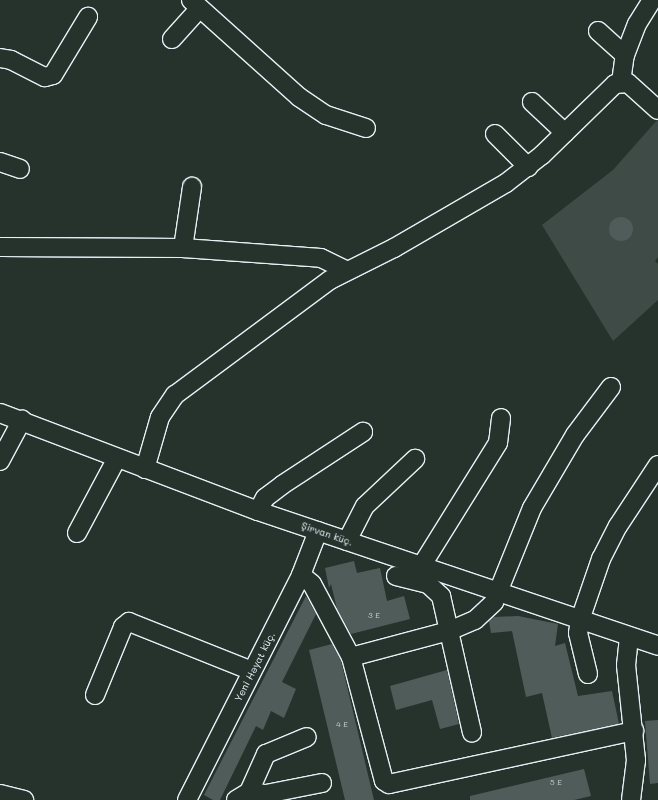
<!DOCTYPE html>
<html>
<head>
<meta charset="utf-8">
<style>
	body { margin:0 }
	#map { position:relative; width:658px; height:800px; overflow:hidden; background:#26332d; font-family:Mali,sans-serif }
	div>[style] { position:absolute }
	.green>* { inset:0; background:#3e4b47 }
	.building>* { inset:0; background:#505c59 }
	.round { border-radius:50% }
	.roads { filter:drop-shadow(1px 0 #e8f1f8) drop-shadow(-1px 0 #e8f1f8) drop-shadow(0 1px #e8f1f8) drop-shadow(0 -1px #e8f1f8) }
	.minor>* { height:18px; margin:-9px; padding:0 9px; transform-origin:9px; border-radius:9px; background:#26332d }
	span { translate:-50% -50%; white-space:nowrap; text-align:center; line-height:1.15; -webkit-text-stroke:3.5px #26332d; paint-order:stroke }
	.number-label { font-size:8px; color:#c2ccd0 }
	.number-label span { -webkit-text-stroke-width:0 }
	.street-label { font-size:10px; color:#e8f1f8 }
</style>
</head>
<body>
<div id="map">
	<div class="green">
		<div style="clip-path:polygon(658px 119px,658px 257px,655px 261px,658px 264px,658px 300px,613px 341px,542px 225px,613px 170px)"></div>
	</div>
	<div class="building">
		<div class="round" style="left:609px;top:217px;width:24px;height:24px"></div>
		<div style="clip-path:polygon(354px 561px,357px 573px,380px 568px,387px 601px,404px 596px,410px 619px,351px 634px,337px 609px,331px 584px,329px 588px,325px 568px)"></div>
		<div style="clip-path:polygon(306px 596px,316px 614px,282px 682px,296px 689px,284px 718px,271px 711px,263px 730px,256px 726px,220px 800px,213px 800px,204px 795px)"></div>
		<div style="clip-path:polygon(518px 616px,558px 624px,555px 646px,565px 643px,578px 696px,612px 691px,619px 724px,552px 738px,542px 693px,526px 697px,512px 631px,491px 633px,489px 621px,494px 617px)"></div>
		<div style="clip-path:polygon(332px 644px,341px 661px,374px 800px,345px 800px,309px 650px)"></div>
		<div style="clip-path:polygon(447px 670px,459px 724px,440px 729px,432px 700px,396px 710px,390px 686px)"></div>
		<div style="clip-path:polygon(658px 720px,658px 783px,650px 784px,645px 721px)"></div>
		<div style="clip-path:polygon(584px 769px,591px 796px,574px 800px,470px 800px,470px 796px)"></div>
	</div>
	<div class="roads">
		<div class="minor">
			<div style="left:191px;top:0;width:145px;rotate:41.9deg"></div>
			<div style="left:299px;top:97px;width:32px;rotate:34deg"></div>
			<div style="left:326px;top:115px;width:42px;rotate:18deg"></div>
			<div style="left:598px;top:31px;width:36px;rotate:42deg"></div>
			<div style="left:172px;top:39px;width:40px;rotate:-48deg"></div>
			<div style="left:0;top:58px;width:11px;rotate:10deg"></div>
			<div style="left:11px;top:60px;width:38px;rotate:27deg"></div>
			<div style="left:45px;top:77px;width:8px;rotate:-14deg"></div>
			<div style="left:53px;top:75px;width:68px;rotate:-58.9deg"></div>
			<div style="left:621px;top:82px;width:27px;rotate:-82deg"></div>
			<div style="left:625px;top:55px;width:33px;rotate:-69deg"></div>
			<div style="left:637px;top:24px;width:28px;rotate:-58deg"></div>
			<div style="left:532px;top:102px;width:45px;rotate:43.2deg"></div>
			<div style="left:495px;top:134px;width:47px;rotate:45deg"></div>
			<div style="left:0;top:162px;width:21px;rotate:19deg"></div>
			<div style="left:0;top:247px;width:183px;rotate:0.3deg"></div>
			<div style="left:183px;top:248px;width:138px;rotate:4.1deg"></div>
			<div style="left:321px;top:258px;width:28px;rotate:26deg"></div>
			<div style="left:183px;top:248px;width:62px;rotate:-81.6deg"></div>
			<div style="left:0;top:413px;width:276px;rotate:20.8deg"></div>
			<div style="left:258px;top:511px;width:422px;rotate:18.6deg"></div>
			<div style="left:0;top:461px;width:47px;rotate:-61.8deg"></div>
			<div style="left:145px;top:469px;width:54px;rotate:-73.9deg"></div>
			<div style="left:160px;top:417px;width:27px;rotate:-56deg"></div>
			<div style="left:175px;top:395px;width:193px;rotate:-36.6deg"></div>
			<div style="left:330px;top:280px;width:72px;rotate:-26.6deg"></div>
			<div style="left:394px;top:248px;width:129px;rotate:-30.1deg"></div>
			<div style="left:506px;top:183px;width:46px;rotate:-37.9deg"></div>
			<div style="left:542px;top:155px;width:102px;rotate:-44.2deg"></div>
			<div style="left:615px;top:84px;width:13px;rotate:-4deg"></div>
			<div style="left:628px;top:83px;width:40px;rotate:42deg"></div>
			<div style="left:258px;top:511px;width:15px;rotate:-62deg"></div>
			<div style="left:265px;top:498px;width:21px;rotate:-37deg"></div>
			<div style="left:282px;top:485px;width:97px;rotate:-33.2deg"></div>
			<div style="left:77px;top:533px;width:85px;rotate:-61.9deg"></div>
			<div style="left:347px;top:541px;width:39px;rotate:-63deg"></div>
			<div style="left:365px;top:506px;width:69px;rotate:-43.2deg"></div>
			<div style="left:422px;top:565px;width:144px;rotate:-58.1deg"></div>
			<div style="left:498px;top:443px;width:25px;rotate:-83deg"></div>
			<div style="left:301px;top:575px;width:14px;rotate:39deg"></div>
			<div style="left:312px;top:584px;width:83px;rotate:61.9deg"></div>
			<div style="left:351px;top:657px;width:128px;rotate:75.1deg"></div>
			<div style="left:384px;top:781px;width:6px;rotate:31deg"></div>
			<div style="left:389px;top:784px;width:251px;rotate:-12.2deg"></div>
			<div style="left:396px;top:576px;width:33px;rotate:14deg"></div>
			<div style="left:428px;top:584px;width:18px;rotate:43deg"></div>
			<div style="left:441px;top:596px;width:140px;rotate:77.2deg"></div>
			<div style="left:629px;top:637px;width:28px;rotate:96deg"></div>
			<div style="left:626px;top:665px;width:96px;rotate:84deg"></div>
			<div style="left:636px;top:760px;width:40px;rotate:97.1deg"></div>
			<div style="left:351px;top:657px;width:101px;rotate:-14.9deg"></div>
			<div style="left:449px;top:631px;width:28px;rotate:-23deg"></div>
			<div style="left:475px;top:620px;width:26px;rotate:-43deg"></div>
			<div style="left:494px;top:602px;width:101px;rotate:-68deg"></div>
			<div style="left:532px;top:508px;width:85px;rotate:-59.5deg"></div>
			<div style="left:575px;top:435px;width:60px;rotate:-53.1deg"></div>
			<div style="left:588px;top:674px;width:42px;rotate:-103.7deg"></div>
			<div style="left:578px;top:633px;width:13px;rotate:-81deg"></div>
			<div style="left:580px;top:620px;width:65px;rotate:-71deg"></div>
			<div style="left:601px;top:559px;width:37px;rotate:-63deg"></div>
			<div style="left:618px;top:526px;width:73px;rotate:-56.7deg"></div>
			<div style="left:95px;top:695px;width:74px;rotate:-67.6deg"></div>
			<div style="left:123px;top:627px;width:8px;rotate:-40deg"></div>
			<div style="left:129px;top:622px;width:132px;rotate:21.7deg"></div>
			<div style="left:249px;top:792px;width:42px;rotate:-65.9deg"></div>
			<div style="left:266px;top:754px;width:44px;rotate:-22.5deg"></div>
			<div style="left:0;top:794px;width:25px;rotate:14deg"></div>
			<div style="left:187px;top:800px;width:252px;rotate:-63.1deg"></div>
			<div style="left:301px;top:575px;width:47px;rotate:-68.9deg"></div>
			<div style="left:236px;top:800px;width:15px;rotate:-32deg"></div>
			<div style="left:249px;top:792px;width:17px;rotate:7deg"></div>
			<div style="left:266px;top:794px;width:57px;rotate:-11.1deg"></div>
		</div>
	</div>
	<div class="number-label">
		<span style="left:374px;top:616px">3 E</span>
		<span style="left:342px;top:725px">4 E</span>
		<span style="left:556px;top:783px">5 E</span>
	</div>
	<div class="street-label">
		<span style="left:327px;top:534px;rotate:19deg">Şirvan küç.</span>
		<span style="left:255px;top:667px;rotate:-63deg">Yeni Həyat küç.</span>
	</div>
</div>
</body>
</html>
